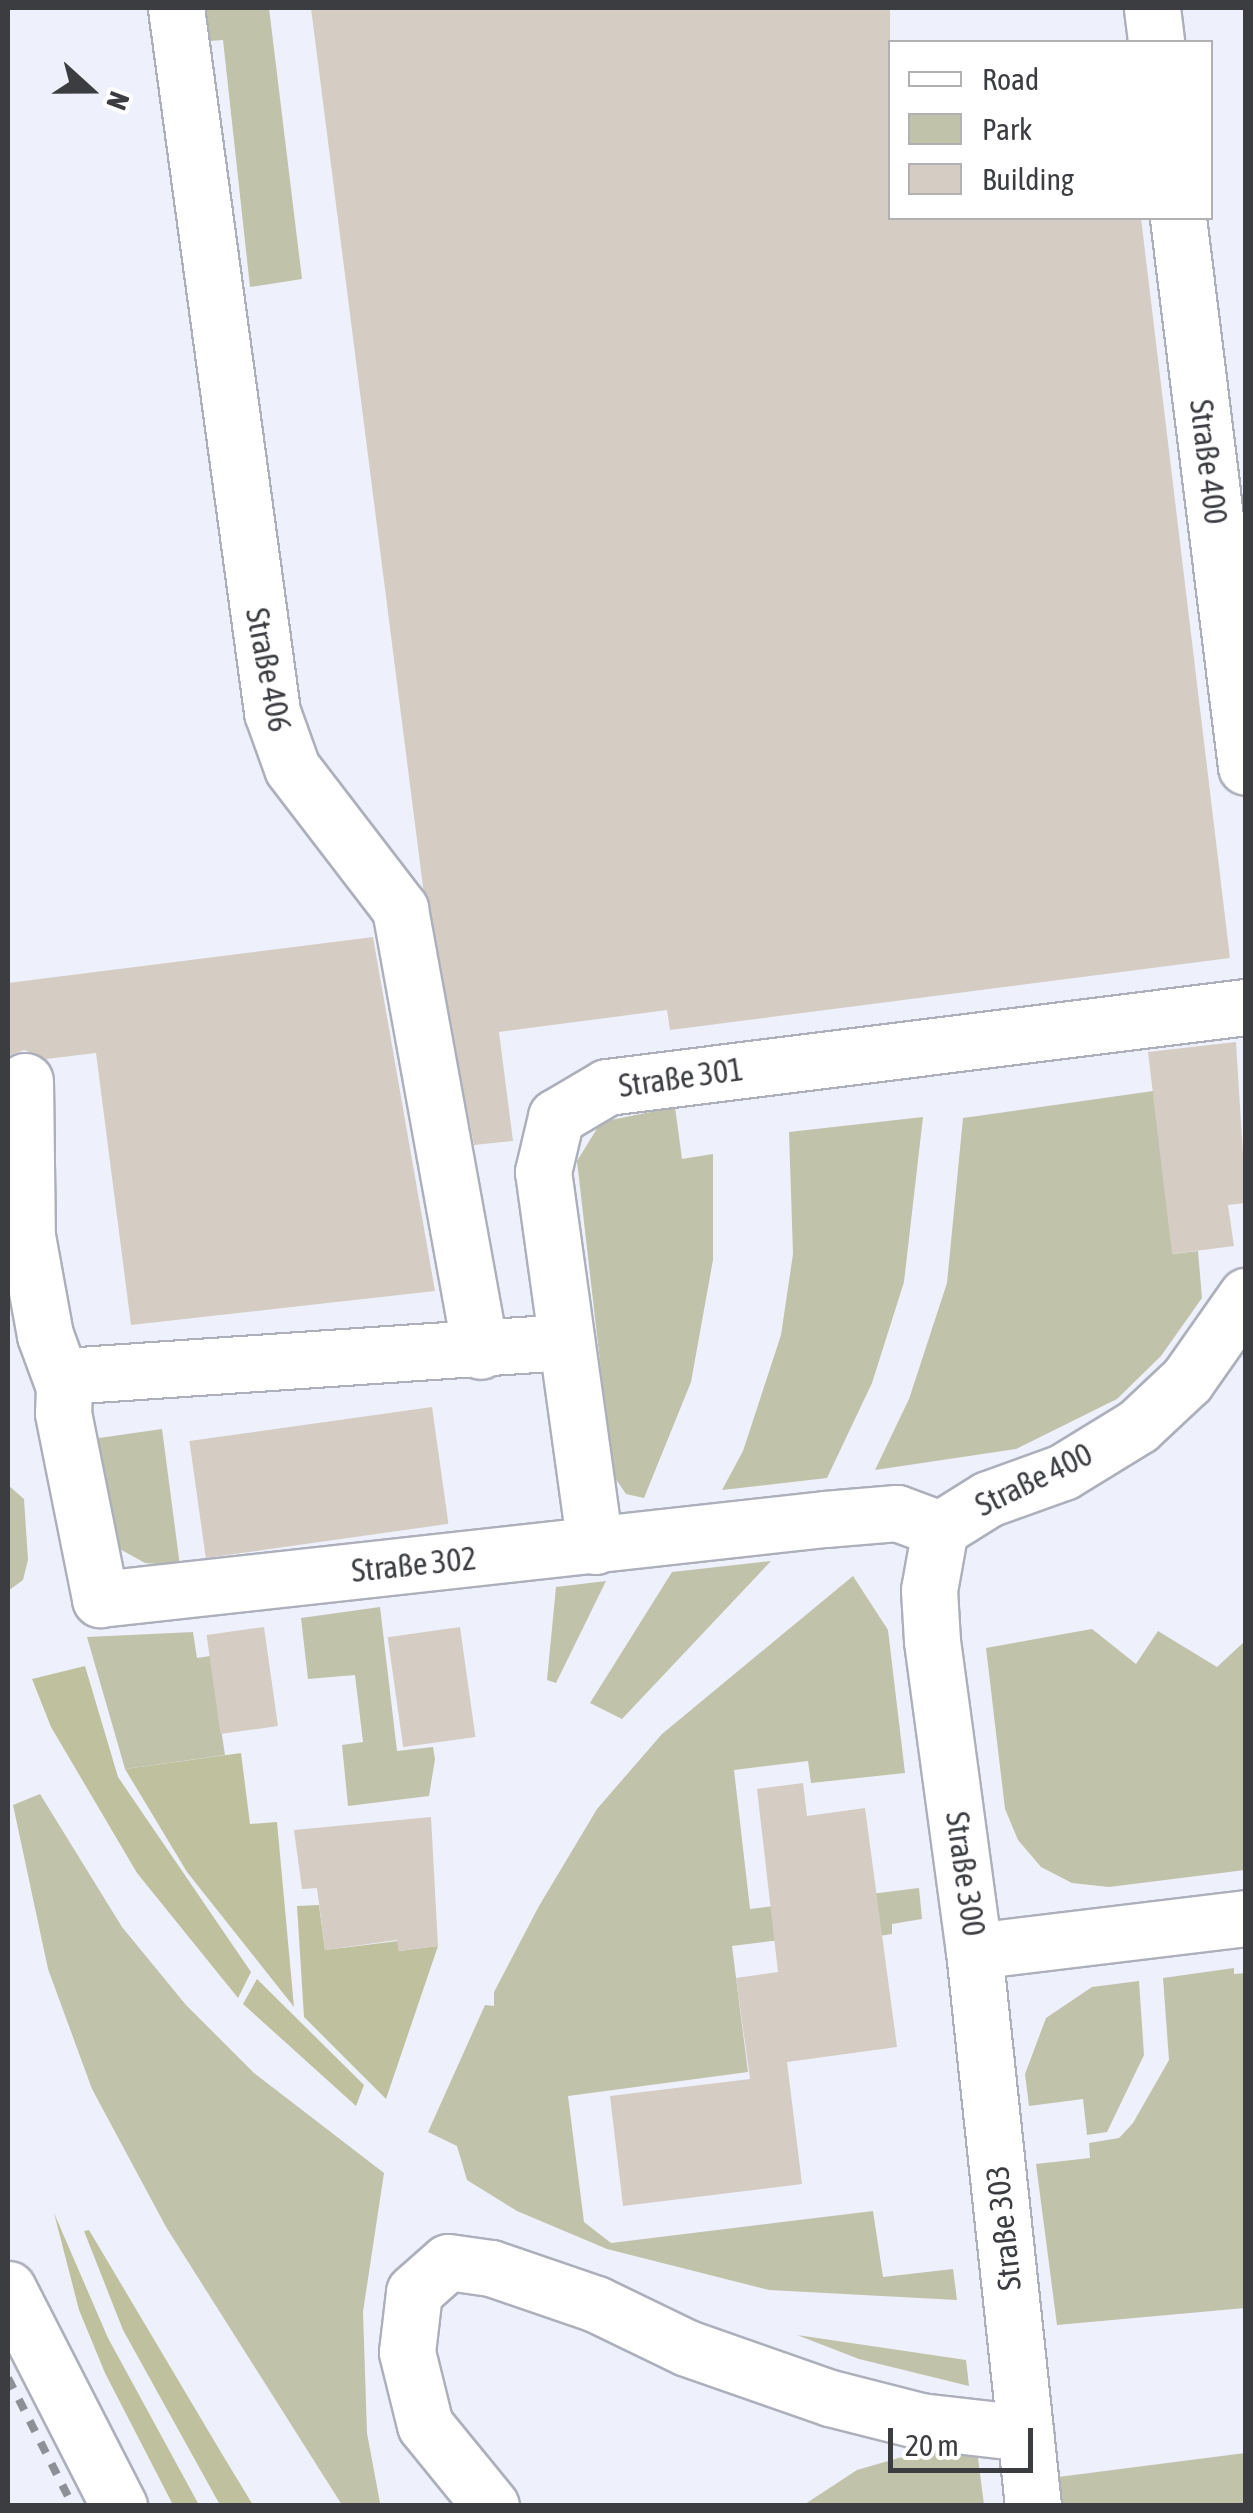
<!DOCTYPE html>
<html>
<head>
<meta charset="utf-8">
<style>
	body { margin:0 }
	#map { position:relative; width:1253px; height:2513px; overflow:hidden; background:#eef1fc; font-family:"Asap Condensed",sans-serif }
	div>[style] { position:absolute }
	.green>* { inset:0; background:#c0c2aa }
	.forest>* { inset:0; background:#bfc19e }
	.building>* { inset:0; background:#d5ccc3; transform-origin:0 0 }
	.roads { filter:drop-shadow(2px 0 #adb0bb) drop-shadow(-2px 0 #adb0bb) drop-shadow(0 2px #adb0bb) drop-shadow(0 -2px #adb0bb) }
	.minor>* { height:55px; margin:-27.5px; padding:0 27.5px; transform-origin:27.5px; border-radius:27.5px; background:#fff }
	.rail>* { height:8px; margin-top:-4px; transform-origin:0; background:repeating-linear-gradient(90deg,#8e9098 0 12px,transparent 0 24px) }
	span { translate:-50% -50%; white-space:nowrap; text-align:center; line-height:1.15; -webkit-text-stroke:10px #fff; paint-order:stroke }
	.street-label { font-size:32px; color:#3c3d41 }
	.frame { position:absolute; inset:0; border:10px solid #3c3d41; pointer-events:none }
	.legend { position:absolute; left:888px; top:40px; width:325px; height:180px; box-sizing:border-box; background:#fff; border:2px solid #b1b1b3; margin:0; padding:12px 18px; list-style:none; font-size:30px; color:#3c3d41 }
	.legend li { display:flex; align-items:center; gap:20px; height:50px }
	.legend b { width:50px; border:2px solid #b1b1b3 }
	.north { position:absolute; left:40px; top:40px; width:100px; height:100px; -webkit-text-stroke:8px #fff; paint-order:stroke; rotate:111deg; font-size:28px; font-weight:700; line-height:40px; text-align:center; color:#3c3d41 }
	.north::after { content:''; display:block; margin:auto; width:35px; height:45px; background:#3c3d41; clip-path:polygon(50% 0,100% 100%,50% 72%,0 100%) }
	.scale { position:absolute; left:888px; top:2428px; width:145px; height:45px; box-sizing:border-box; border:5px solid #3c3d41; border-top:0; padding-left:12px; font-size:30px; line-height:35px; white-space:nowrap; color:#3c3d41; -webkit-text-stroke:8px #fff; paint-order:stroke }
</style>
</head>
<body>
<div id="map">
	<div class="green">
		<div style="clip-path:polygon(192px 8px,269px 8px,302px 279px,250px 287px,223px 40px,196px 42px)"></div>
		<div style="clip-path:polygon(1153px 1091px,1173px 1254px,1198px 1251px,1202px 1298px,1161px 1356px,1117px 1399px,1016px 1449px,875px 1470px,909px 1399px,947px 1283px,963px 1118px)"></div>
		<div style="clip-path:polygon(675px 1107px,682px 1159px,713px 1154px,713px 1260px,691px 1382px,644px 1498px,626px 1494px,613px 1475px,577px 1161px,601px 1122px)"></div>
		<div style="clip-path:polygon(923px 1117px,904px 1282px,872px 1383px,827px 1478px,722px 1490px,743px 1451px,781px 1335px,793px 1254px,789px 1132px)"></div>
		<div style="clip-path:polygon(162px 1429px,180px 1566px,145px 1563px,118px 1548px,78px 1441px)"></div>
		<div style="clip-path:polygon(8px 1485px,24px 1499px,28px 1560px,23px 1580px,8px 1591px)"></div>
		<div style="clip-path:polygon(771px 1561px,622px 1719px,590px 1703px,672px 1572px)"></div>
		<div style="clip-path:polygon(853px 1576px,888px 1630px,905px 1773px,811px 1783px,808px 1761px,734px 1770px,750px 1909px,919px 1888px,922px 1919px,892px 1924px,892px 1934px,846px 1941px,844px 1932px,732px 1946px,748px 2072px,568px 2096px,584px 2222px,611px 2243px,873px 2211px,883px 2277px,953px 2269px,957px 2300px,769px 2290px,607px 2249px,517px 2211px,467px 2180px,457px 2146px,428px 2132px,485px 2005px,494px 2006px,494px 1992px,539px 1906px,597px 1809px,662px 1734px)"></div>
		<div style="clip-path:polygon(606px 1581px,556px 1683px,547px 1680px,556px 1587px)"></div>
		<div style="clip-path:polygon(380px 1607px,397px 1751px,433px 1747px,435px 1759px,429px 1796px,348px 1806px,342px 1745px,363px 1742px,355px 1675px,308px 1679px,301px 1618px)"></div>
		<div style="clip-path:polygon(1092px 1629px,1136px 1664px,1158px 1631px,1217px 1667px,1245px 1641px,1245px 1870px,1109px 1887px,1072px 1883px,1041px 1867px,1018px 1840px,1005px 1809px,986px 1648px)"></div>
		<div style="clip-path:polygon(193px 1632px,197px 1658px,210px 1656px,225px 1755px,125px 1769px,87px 1637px)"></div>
		<div style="clip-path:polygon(40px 1794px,122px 1927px,186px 2005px,254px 2073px,384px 2173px,363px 2312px,367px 2433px,380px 2503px,342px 2505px,166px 2227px,92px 2089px,48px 1969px,13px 1805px)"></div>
		<div style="clip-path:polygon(1234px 1968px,1234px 1974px,1246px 1973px,1245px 2308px,1057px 2325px,1036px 2164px,1090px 2158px,1089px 2143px,1119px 2138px,1133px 2123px,1169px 2060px,1163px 1978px)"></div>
		<div style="clip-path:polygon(1139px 1981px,1144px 2055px,1107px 2132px,1087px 2135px,1083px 2099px,1029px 2106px,1025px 2074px,1046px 2018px,1092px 1987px)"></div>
		<div style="clip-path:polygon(797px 2335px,966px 2360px,969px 2386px,859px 2359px)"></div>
		<div style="clip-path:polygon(940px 2446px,978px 2458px,984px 2505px,802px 2506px,857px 2470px)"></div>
		<div style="clip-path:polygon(1245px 2453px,1245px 2505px,1056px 2506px,1058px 2477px)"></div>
	</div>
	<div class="forest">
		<div style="clip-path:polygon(85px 1666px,118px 1777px,251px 1972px,238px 1998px,137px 1873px,51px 1727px,32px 1679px)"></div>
		<div style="clip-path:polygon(241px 1753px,250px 1824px,277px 1822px,294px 2007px,187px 1872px,125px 1769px)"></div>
		<div style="clip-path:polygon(319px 1905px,325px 1950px,398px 1941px,399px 1951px,438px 1946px,386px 2099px,304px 2017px,297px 1906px)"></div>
		<div style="clip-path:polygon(257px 1979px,364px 2085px,356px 2106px,243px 2004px)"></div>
		<div style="clip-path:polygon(54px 2213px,108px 2338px,199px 2505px,173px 2505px,105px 2373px,79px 2310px)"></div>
		<div style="clip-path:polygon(89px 2230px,222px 2454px,253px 2505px,220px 2505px,123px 2330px,84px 2231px)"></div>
	</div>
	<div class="building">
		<div style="clip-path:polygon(311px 8px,890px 8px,890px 218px,1141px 218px,1230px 958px,670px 1030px,667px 1010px,499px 1032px,513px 1141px,474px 1145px,423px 887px)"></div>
		<div style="clip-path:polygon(373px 937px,435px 1291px,131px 1325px,96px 1053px,46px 1059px,24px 1050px,8px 1056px,8px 983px)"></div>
		<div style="clip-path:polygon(1236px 1042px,1246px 1203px,1228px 1205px,1234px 1246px,1172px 1254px,1148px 1052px)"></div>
		<div style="left:432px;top:1407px;width:118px;height:245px;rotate:82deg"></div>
		<div style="left:264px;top:1627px;width:100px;height:58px;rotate:82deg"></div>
		<div style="left:460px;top:1627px;width:111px;height:73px;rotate:82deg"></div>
		<div style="clip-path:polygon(803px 1783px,807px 1816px,865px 1808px,897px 2047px,787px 2062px,802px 2184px,623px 2206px,610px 2096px,750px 2079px,736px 1978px,778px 1972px,757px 1789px)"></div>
		<div style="clip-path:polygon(431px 1817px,438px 1946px,399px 1951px,397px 1940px,325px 1950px,317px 1888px,302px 1889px,294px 1830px)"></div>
	</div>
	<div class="roads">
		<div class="minor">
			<div style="left:176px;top:8px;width:711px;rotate:82.23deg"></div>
			<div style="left:272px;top:712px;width:59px;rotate:70.3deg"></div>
			<div style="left:292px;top:768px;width:178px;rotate:52.5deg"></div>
			<div style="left:400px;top:909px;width:449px;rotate:79.7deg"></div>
			<div style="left:1152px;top:8px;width:34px;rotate:83deg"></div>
			<div style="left:1178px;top:218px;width:553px;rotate:82.94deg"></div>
			<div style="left:25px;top:1081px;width:155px;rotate:89.3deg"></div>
			<div style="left:27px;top:1236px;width:101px;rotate:79.7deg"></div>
			<div style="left:45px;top:1335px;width:55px;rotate:69.9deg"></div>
			<div style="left:64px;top:1387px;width:26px;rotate:92deg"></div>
			<div style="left:63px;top:1413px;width:190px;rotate:78.7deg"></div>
			<div style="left:100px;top:1599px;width:729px;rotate:-6.3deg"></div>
			<div style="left:825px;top:1519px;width:72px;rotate:-4.8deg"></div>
			<div style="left:897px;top:1513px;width:46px;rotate:20.4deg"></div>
			<div style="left:64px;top:1387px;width:20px;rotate:-37deg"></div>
			<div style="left:80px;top:1375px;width:484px;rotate:-3.9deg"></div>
			<div style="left:940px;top:1529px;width:62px;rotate:100.2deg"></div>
			<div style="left:929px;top:1590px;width:51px;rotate:86.6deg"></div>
			<div style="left:932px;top:1641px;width:313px;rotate:82.3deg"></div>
			<div style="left:974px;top:1951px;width:274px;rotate:-6.9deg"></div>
			<div style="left:940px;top:1529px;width:57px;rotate:-32deg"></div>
			<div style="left:988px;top:1499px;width:80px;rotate:-19.8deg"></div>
			<div style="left:1063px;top:1472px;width:88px;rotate:-31.5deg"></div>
			<div style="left:1138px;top:1426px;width:67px;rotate:-43.2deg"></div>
			<div style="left:1187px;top:1380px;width:103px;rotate:-54.9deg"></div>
			<div style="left:595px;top:1546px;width:378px;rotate:-97.9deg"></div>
			<div style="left:543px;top:1172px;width:57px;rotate:-76.7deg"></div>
			<div style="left:556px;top:1117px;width:59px;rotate:-30.5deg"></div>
			<div style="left:607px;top:1087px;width:644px;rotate:-7.14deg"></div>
			<div style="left:974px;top:1951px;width:558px;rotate:83.93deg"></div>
			<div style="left:8px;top:2289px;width:244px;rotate:62.9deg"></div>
			<div style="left:491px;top:2506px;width:104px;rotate:-129.2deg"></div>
			<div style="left:425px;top:2425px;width:75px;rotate:-103.9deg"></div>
			<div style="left:407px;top:2352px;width:60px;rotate:-83.3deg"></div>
			<div style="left:414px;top:2292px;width:45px;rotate:-41.4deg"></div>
			<div style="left:448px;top:2262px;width:43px;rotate:7.9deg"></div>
			<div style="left:491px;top:2268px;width:111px;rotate:18.9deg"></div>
			<div style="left:596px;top:2304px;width:101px;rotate:25.8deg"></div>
			<div style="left:687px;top:2348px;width:151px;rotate:19.3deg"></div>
			<div style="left:830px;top:2398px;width:93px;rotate:14.3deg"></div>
			<div style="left:920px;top:2421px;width:106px;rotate:6.5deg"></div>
		</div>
	</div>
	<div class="rail">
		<div style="left:8px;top:2378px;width:144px;rotate:63.1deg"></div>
	</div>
	<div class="street-label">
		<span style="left:1208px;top:462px;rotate:83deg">Straße 400</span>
		<span style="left:268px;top:670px;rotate:79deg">Straße 406</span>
		<span style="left:681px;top:1078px;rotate:-8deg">Straße 301</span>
		<span style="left:1034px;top:1480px;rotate:-26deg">Straße 400</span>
		<span style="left:414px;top:1565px;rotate:-6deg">Straße 302</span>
		<span style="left:965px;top:1874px;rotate:82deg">Straße 300</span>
		<span style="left:1004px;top:2228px;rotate:-96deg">Straße 303</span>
	</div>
	<div class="frame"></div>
	<ul class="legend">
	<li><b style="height:12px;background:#fff"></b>Road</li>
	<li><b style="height:28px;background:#c0c2aa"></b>Park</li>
	<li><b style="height:28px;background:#d5ccc3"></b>Building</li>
	</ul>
	<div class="north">N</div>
	<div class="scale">20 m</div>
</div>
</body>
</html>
